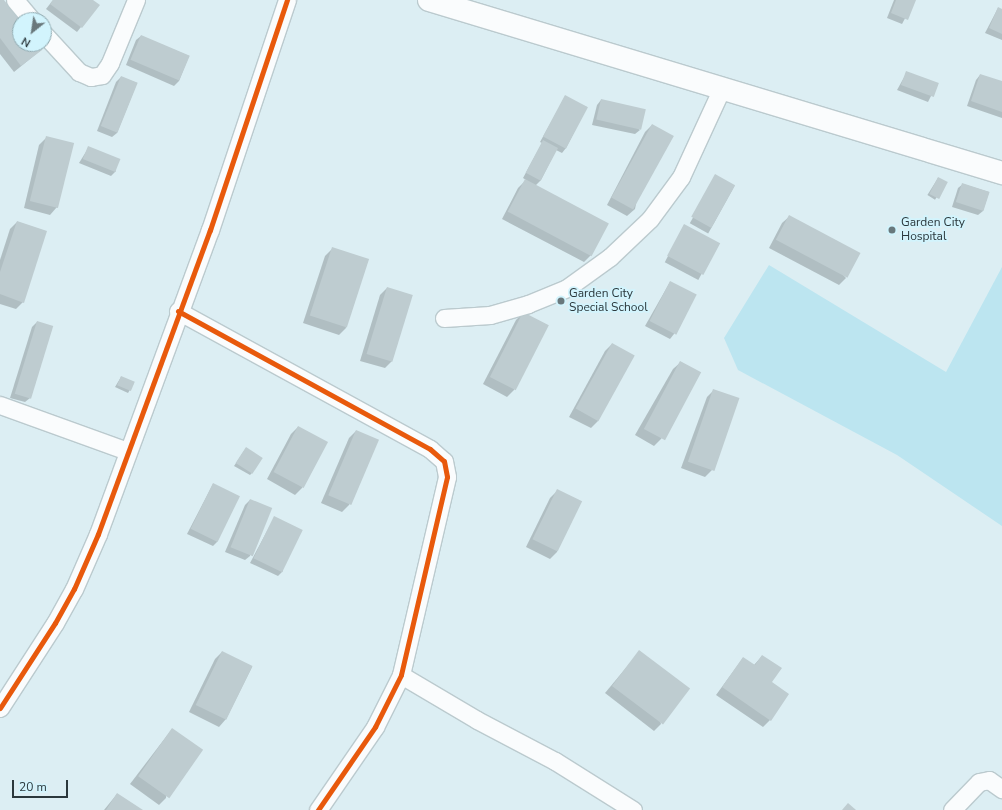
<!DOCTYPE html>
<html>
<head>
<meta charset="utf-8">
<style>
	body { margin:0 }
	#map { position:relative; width:1002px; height:810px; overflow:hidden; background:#dceef3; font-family:"Nunito Sans",sans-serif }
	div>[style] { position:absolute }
	.green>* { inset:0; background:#bce5f0 }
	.shadow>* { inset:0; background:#0003; transform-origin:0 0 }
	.building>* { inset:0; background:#beccd0; transform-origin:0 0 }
	.roads { filter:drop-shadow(1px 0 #bbcace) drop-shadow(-1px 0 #bbcace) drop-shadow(0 1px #bbcace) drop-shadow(0 -1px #bbcace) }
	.street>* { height:17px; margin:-8.5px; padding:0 8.5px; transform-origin:8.5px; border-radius:8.5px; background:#fafcfd }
	.secondary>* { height:22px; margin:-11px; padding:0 11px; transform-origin:11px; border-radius:11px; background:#fafcfd }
	.cycleway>* { height:5px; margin:-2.5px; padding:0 2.5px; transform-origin:2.5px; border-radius:2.5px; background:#e8590c }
	.dots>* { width:11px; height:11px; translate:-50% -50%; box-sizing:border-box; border:2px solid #d2f4fd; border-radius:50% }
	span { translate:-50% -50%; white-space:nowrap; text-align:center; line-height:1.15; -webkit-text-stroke:3.5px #d2f4fd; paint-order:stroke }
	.poi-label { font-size:12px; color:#2b383c }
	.left { translate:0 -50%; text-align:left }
	.north { position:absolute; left:12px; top:12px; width:40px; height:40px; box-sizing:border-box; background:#d2f4fd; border:1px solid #8fa9b0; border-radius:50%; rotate:210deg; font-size:11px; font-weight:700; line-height:16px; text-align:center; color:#2b383c }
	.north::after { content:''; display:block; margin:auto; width:14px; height:18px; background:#69787c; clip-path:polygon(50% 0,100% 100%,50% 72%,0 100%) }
	.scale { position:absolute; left:12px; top:780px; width:56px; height:18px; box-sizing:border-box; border:2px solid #2b383c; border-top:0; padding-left:5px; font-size:12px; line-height:14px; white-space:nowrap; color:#2b383c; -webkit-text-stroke:3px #d2f4fd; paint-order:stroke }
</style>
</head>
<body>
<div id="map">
	<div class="green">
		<div style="clip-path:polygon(769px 265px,946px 372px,1002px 267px,1002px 526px,897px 455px,738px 370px,724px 338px)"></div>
	</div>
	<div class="shadow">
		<div style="clip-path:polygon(0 0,3px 0,20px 22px,20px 44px,37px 44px,41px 50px,14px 72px,0 54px)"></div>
		<div style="clip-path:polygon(53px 0,91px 0,81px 27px,77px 32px,46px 9px)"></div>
		<div style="clip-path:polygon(894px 0,915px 0,902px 24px,887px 18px)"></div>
		<div style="clip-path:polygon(998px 8px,1002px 10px,1002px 40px,985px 33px)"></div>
		<div style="clip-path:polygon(141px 36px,189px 56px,179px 81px,174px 86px,126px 65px,136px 40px)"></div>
		<div style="clip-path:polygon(907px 72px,937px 84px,928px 102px,897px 90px)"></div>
		<div style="clip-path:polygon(980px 75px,1002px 82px,1002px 118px,967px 106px,976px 80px)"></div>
		<div style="clip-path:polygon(121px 77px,137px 83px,117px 133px,112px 137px,97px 131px,116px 82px)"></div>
		<div style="clip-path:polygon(565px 97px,587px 107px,566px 148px,562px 153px,556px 150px,541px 180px,535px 186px,591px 255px,584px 262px,502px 219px,518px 188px,526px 180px,523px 178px,542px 143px,540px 142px)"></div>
		<div style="clip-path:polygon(601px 100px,640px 130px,635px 134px,592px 125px,597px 105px)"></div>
		<div style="clip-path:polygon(652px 125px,635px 209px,627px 216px,607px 205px,645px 132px)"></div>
		<div style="clip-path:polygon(47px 137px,57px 207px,50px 215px,24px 208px,39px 145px)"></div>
		<div style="clip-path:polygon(89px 147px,116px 171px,111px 176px,79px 163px)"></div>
		<div style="left:716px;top:176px;width:21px;height:54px;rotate:29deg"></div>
		<div style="left:938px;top:178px;width:9px;height:20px;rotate:32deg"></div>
		<div style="clip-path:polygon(963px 184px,989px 192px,983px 211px,978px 215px,952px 207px,958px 188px)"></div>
		<div style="clip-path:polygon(790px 216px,846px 278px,839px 285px,769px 248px,782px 223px)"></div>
		<div style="clip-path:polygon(17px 222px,23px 302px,16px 309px,0 304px,0 260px,10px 229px)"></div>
		<div style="left:684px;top:226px;width:38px;height:41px;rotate:28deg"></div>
		<div style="clip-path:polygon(332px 249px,346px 328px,339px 335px,303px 323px,325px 256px)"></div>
		<div style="clip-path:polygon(670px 282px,674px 334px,670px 339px,645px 326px)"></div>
		<div style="clip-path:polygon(387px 288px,392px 361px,385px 368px,360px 361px,380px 295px)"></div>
		<div style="clip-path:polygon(523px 313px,547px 325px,514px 390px,507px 397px,483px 384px,516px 320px)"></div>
		<div style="clip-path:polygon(37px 322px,30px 398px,25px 402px,10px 398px,32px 327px)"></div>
		<div style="clip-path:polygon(612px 344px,598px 421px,591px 428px,569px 417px,605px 351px)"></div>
		<div style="clip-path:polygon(681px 362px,699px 373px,661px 439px,654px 446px,635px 435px,673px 369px)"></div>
		<div style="clip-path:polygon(121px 377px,134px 383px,128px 393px,115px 387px)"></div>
		<div style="clip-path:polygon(714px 390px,712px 470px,705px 477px,681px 468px,707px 397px)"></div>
		<div style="clip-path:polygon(298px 427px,326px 442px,302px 488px,295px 495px,267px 479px,291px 434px)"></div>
		<div style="clip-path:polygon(356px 431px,377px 440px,349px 505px,342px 512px,321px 503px,349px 438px)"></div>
		<div style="clip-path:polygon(246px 448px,252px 473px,250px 475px,234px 466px)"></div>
		<div style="clip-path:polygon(213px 484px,217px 542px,213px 546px,187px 534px)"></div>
		<div style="clip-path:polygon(557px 491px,557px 552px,550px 559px,526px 547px,550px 498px)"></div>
		<div style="clip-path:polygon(250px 500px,250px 556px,245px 560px,225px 552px,245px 505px)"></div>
		<div style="clip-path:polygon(274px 518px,283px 571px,278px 576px,250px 563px)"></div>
		<div style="clip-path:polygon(640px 651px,661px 724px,654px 731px,605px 693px)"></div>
		<div style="clip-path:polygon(222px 652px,252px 667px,226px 719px,219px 727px,189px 712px,215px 659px)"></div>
		<div style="clip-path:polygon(762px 656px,771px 683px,770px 720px,763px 727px,716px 695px,743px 658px,754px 665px)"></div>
		<div style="clip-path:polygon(172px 729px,166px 798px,159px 805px,130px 784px)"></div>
		<div style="clip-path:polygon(117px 794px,141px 810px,104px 810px)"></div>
	</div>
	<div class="building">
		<div style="clip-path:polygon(0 0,4px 0,20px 21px,20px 44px,38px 44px,42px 50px,21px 66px,0 38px)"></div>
		<div style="clip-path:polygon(53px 0,93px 0,100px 5px,82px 28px,50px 4px)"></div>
		<div style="clip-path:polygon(896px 0,916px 0,908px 20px,891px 13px)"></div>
		<div style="clip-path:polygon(998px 7px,1002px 9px,1002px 34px,989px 28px)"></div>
		<div style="left:141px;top:35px;width:53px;height:27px;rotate:23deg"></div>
		<div style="left:906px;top:71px;width:35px;height:15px;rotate:20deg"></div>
		<div style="clip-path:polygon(980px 74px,1002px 81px,1002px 112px,971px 101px)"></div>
		<div style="left:121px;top:76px;width:18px;height:54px;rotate:22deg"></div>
		<div style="left:565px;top:95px;width:26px;height:47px;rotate:28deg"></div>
		<div style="left:601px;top:99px;width:46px;height:21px;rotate:13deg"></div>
		<div style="left:652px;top:124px;width:25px;height:84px;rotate:29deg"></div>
		<div style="left:46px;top:136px;width:29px;height:67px;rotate:14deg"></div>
		<div style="left:543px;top:140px;width:17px;height:37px;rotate:28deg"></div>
		<div style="left:88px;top:146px;width:35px;height:14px;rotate:22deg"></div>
		<div style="left:715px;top:174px;width:23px;height:49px;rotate:29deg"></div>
		<div style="left:938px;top:177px;width:11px;height:19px;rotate:27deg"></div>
		<div style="left:525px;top:179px;width:95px;height:37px;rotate:28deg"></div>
		<div style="left:962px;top:183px;width:29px;height:20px;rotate:18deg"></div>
		<div style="left:789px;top:215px;width:81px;height:28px;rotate:28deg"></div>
		<div style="clip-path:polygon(17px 221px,47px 231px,24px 303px,0 294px,0 272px)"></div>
		<div style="left:684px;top:224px;width:41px;height:36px;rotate:28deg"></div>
		<div style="left:332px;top:247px;width:39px;height:72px;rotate:18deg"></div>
		<div style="left:670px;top:281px;width:30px;height:45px;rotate:27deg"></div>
		<div style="left:387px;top:287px;width:27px;height:70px;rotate:17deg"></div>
		<div style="left:523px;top:312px;width:29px;height:73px;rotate:27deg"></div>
		<div style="left:37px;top:321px;width:17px;height:76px;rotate:17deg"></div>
		<div style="left:612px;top:343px;width:26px;height:75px;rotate:29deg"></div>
		<div style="left:680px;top:361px;width:24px;height:77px;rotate:28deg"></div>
		<div style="left:121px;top:376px;width:15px;height:10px;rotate:23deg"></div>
		<div style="left:713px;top:389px;width:28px;height:77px;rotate:19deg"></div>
		<div style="left:298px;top:426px;width:34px;height:52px;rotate:28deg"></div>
		<div style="left:356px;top:430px;width:25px;height:71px;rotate:23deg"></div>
		<div style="left:246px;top:447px;width:20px;height:19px;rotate:33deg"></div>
		<div style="left:213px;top:483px;width:30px;height:51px;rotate:26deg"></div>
		<div style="left:557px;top:489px;width:28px;height:56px;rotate:26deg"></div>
		<div style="left:250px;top:499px;width:24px;height:52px;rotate:22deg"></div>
		<div style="left:274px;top:516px;width:32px;height:47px;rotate:26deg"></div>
		<div style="left:639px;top:650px;width:64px;height:45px;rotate:37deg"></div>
		<div style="left:222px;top:651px;width:34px;height:60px;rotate:26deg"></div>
		<div style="clip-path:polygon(762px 655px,782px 668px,772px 682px,789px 694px,771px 721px,722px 687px,743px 657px,755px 665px)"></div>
		<div style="left:172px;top:728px;width:38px;height:59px;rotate:35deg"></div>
		<div style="clip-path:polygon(117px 793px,143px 810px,106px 810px)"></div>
		<div style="clip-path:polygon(848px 803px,856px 810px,842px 810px)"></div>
	</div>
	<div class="roads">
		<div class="street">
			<div style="left:15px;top:0;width:26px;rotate:50deg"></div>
			<div style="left:44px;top:34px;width:52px;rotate:47.4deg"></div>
			<div style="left:79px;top:72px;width:13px;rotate:23deg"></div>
			<div style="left:91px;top:77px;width:11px;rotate:-10deg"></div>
			<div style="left:102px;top:75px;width:14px;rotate:-56deg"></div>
			<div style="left:110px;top:63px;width:68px;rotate:-67.6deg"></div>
			<div style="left:178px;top:311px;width:287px;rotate:28.7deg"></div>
			<div style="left:430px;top:449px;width:18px;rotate:41deg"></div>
			<div style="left:444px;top:461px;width:16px;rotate:79deg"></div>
			<div style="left:447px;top:477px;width:203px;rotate:103.1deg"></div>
			<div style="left:401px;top:675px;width:58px;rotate:116.6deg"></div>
			<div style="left:375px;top:727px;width:101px;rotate:124.5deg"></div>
			<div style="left:444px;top:318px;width:46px;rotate:-3.7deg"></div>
			<div style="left:490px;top:315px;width:40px;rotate:-16deg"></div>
			<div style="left:528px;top:304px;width:42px;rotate:-22.3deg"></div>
			<div style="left:567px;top:288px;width:53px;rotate:-35.8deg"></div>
			<div style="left:610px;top:257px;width:55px;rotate:-43.5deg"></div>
			<div style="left:650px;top:219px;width:52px;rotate:-53.6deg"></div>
			<div style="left:681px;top:177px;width:98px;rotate:-65.3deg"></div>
			<div style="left:0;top:405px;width:135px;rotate:19.9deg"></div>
			<div style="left:401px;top:675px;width:88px;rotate:30.6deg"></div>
			<div style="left:477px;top:720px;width:88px;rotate:27.7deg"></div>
			<div style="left:555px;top:761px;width:92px;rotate:32.1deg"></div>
			<div style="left:0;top:708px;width:101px;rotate:-57.1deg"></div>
			<div style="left:55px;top:623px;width:39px;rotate:-61deg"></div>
			<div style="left:74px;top:589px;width:60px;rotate:-66.4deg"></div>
			<div style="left:98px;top:534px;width:324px;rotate:-69.8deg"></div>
			<div style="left:210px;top:230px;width:243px;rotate:-71.5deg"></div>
			<div style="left:952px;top:810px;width:39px;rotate:-46deg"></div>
			<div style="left:979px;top:782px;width:10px;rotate:-11deg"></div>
			<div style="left:989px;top:780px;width:16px;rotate:35deg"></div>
		</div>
		<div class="secondary">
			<div style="left:429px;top:0;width:599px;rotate:16.8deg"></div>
		</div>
	</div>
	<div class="cycleway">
		<div style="left:178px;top:311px;width:287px;rotate:28.7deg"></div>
		<div style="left:430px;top:449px;width:18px;rotate:41deg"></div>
		<div style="left:444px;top:461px;width:16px;rotate:79deg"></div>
		<div style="left:447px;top:477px;width:203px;rotate:103.1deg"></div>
		<div style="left:401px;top:675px;width:58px;rotate:116.6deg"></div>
		<div style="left:375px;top:727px;width:101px;rotate:124.5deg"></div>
		<div style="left:0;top:708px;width:101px;rotate:-57.1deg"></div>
		<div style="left:55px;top:623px;width:39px;rotate:-61deg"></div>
		<div style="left:74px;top:589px;width:60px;rotate:-66.4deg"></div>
		<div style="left:98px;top:534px;width:324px;rotate:-69.8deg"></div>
		<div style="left:210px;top:230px;width:243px;rotate:-71.5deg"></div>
	</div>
	<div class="dots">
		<div style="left:892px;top:230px;background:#69787c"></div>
		<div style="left:561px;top:301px;background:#69787c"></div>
	</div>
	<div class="poi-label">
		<span class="left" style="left:901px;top:230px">Garden City<br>Hospital</span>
		<span class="left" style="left:569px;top:301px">Garden City<br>Special School</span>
	</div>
	<div class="north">N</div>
	<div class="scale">20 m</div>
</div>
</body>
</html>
